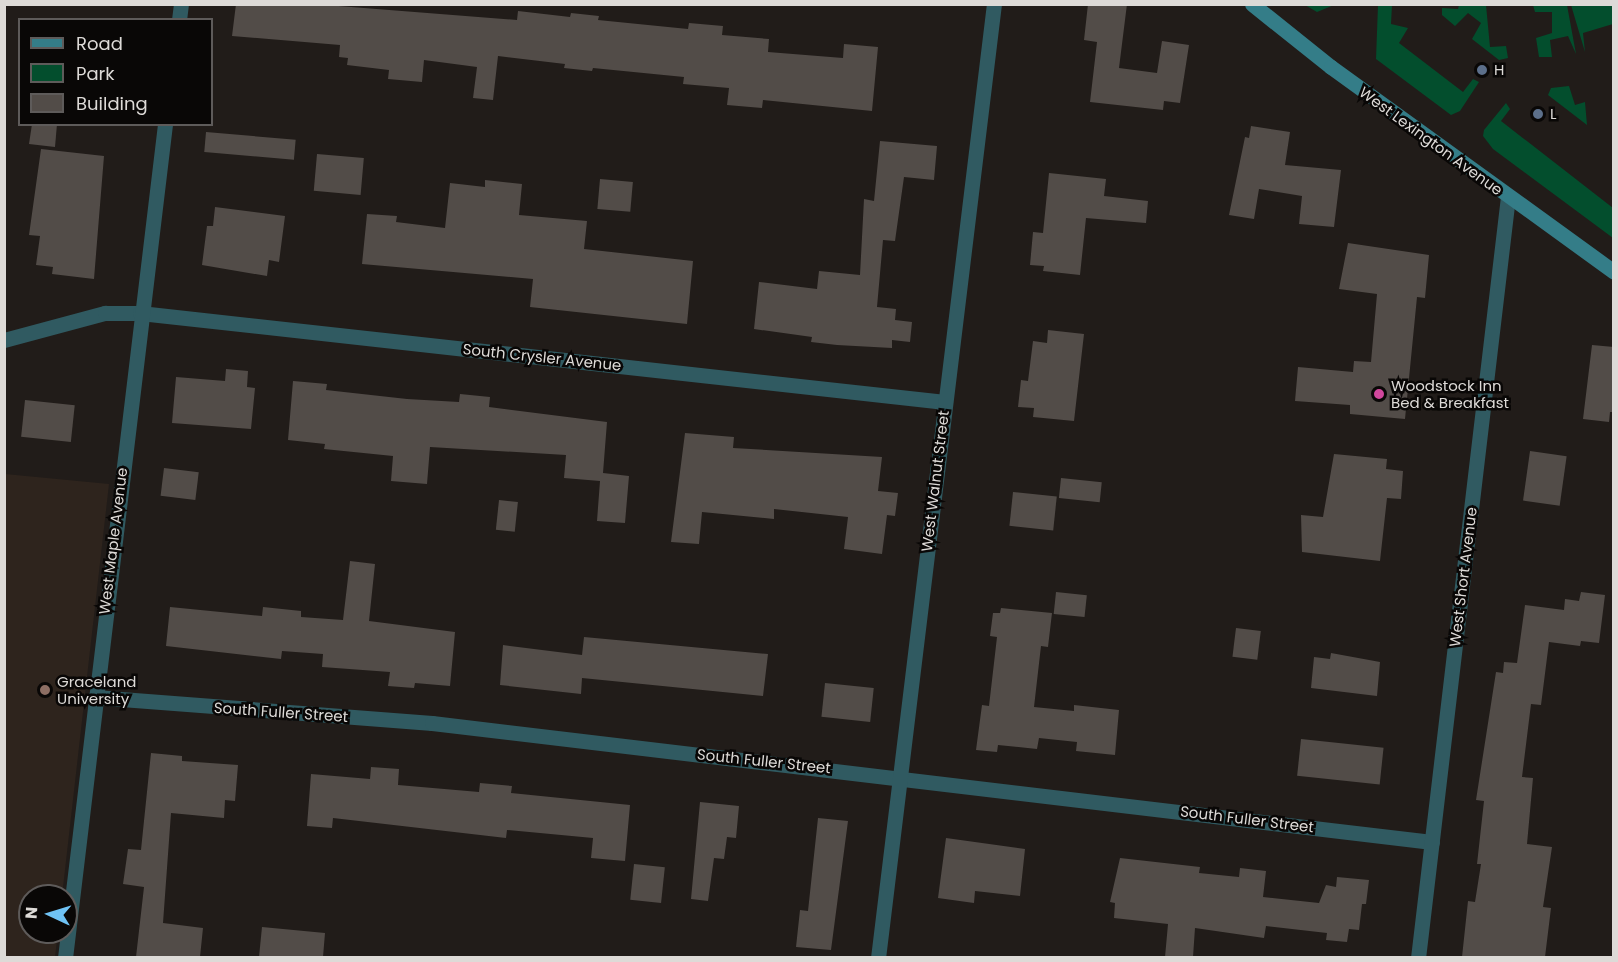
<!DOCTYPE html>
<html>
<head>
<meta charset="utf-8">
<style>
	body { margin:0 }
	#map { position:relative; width:1618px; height:962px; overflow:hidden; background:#211c19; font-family:Poppins,sans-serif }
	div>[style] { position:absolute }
	.built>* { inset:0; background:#2e241d }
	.green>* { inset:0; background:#034e2d }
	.building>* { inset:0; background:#524c48; transform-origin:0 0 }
	.street>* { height:15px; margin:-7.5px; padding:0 7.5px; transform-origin:7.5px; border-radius:7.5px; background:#305a61 }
	.secondary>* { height:15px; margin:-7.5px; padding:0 7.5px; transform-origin:7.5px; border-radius:7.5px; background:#347d88 }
	.dots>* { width:16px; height:16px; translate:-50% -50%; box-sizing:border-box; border:3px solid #090706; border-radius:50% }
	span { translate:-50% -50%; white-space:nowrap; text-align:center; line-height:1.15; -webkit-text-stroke:5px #090706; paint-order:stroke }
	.poi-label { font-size:15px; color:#dddad7 }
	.left { translate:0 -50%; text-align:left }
	.street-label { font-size:15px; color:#dddad7 }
	.frame { position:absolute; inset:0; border:6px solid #dddad7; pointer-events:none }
	.legend { position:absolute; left:18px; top:18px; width:195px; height:108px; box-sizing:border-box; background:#090706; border:2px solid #5e5b5a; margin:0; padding:8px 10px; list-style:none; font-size:18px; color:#dddad7 }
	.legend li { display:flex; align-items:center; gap:12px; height:30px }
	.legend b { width:30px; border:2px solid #5e5b5a }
	.north { position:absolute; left:18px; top:884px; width:60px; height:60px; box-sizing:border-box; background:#090706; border:2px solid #5e5b5a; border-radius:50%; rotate:274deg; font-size:16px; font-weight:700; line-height:24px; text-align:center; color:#dddad7 }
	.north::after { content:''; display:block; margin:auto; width:21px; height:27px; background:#6fc2f4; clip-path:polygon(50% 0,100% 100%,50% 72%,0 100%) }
</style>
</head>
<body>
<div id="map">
	<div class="built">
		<div style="clip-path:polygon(5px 474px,109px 484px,62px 896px,30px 896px,30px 932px,58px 932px,55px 957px,5px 957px)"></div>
	</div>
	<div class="green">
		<div style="clip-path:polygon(1305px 5px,1334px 5px,1317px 12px)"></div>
		<div style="clip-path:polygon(1378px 5px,1392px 5px,1391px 24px,1408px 28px,1399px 43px,1463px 92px,1473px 79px,1479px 82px,1460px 111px,1451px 115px,1376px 59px)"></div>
		<div style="clip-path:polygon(1459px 5px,1486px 5px,1490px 47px,1506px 46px,1508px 58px,1499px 60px,1472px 39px,1481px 23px,1468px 13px,1455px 26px,1442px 15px,1442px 8px,1458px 9px)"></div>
		<div style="clip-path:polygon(1533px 5px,1567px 5px,1576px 54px,1568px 36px,1550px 40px,1552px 57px,1539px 57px,1536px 38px,1552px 33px,1552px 12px,1535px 12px)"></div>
		<div style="clip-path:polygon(1571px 5px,1613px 5px,1613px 24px,1583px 33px,1585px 52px)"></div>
		<div style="clip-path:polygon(1569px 86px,1575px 105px,1585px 102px,1587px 125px,1548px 95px,1551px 88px)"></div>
		<div style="clip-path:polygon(1506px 103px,1510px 109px,1501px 121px,1613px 208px,1613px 238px,1493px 149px,1483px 136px,1484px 130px)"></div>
	</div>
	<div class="building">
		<div style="clip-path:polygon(236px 4px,313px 4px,517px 20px,518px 11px,570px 17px,571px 13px,599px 16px,598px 20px,688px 29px,689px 23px,723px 26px,722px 35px,769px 39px,768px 52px,843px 58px,844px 44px,878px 47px,872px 111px,763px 100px,762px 108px,727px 105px,729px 88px,683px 84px,684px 77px,593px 68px,592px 71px,564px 68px,565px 64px,498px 56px,493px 100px,473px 98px,477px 67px,424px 60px,422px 82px,388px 79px,389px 70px,347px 65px,348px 58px,339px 57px,340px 45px,232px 36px)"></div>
		<div style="clip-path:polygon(1088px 4px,1127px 4px,1119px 68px,1157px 73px,1162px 41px,1189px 45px,1180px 103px,1164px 101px,1163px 110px,1090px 102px,1097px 42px,1084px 40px)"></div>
		<div style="clip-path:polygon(32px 124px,57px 124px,55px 147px,29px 144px)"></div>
		<div style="clip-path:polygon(1251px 126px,1290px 132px,1285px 165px,1341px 170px,1334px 227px,1299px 224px,1302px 196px,1259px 189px,1254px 219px,1229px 215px,1245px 137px,1249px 138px)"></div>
		<div style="left:206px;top:132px;width:90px;height:20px;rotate:5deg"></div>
		<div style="clip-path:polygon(880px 141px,937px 146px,934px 180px,904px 177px,895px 241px,883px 240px,877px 307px,896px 309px,895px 320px,912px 322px,910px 342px,892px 340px,892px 348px,837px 345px,811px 342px,812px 337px,754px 329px,759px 282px,817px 289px,819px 271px,860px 275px,864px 199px,874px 201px)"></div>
		<div style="clip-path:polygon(41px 149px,104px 156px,94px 279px,52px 274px,53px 267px,36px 265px,40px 236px,29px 235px)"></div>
		<div style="left:317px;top:154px;width:47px;height:37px;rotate:5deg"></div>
		<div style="clip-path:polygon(1049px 173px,1106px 179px,1104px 196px,1148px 201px,1146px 223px,1086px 218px,1080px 275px,1043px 271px,1044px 266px,1030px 265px,1033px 232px,1043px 233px)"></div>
		<div style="left:600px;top:179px;width:33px;height:30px;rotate:5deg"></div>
		<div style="clip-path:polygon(485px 180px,522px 184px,519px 215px,587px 221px,584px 249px,693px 261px,687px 324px,530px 307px,533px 279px,362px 264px,367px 214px,397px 216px,396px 222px,445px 228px,450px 183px,485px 187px)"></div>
		<div style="clip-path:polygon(215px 207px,285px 216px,279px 262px,269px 260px,267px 276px,202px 265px,207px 226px,213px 226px)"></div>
		<div style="clip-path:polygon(1348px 243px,1429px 255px,1425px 298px,1417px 297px,1405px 419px,1350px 414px,1350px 405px,1295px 401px,1298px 367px,1353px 372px,1354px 361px,1371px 362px,1377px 294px,1339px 289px)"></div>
		<div style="clip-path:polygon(1048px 330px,1084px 334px,1074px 421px,1033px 417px,1034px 408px,1018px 407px,1021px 380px,1028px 381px,1033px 341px,1047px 343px)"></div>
		<div style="clip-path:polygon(1592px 345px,1614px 347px,1614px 412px,1610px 412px,1609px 422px,1583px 419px)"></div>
		<div style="clip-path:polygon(226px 369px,248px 371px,247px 387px,255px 388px,251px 429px,172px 423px,176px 377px,225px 381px)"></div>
		<div style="clip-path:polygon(293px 381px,327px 384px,326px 390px,407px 399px,459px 402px,460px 394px,490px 397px,489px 407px,607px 422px,603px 473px,629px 476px,625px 523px,597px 521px,600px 481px,564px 478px,566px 455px,430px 447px,427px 484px,391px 481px,393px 456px,324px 449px,325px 444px,288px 440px)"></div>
		<div style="left:25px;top:400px;width:50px;height:37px;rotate:6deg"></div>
		<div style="clip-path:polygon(685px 433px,734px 437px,733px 448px,882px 457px,878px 491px,898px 493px,895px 516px,887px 515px,882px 554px,844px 549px,848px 517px,774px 509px,774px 519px,702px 512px,699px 544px,671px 542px)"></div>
		<div style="left:1530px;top:451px;width:37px;height:50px;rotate:8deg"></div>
		<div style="clip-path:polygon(1334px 454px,1387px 459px,1386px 469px,1403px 471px,1401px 499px,1387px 498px,1380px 561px,1302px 552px,1301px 515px,1323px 517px)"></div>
		<div style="left:164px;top:468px;width:35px;height:28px;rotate:7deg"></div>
		<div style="left:1061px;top:478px;width:41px;height:20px;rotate:6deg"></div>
		<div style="left:1013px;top:492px;width:44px;height:34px;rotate:6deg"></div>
		<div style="left:499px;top:500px;width:19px;height:30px;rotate:6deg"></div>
		<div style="clip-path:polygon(350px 561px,375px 564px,369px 621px,455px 632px,450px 686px,415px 683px,414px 688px,388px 686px,390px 672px,322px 667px,323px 654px,282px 651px,281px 659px,166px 646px,170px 607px,262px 616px,263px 607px,301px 611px,301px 617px,343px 620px)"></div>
		<div style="left:1056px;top:592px;width:31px;height:22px;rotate:6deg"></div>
		<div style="clip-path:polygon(1581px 592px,1605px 595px,1599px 643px,1581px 641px,1580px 646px,1549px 642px,1541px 705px,1531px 704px,1522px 777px,1533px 778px,1527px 844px,1552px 847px,1543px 907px,1551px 908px,1545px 957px,1462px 957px,1468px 901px,1475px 902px,1481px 864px,1477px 864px,1484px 801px,1476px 800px,1496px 672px,1503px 673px,1504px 662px,1517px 663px,1525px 605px,1564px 610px,1565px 599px,1579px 601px)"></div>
		<div style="clip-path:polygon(1001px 608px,1052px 613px,1048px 647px,1041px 646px,1034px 707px,1074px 711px,1074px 705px,1119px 710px,1115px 755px,1076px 751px,1077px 742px,1039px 738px,1037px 749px,998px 745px,997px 752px,976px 750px,982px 705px,989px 706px,997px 637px,990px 636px,993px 613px,1000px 613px)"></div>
		<div style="left:1236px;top:628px;width:25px;height:29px;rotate:7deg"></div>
		<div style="clip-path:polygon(584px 637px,768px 654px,763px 696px,582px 678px,581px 694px,500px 685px,503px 645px,582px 655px)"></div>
		<div style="clip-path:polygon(1331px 653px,1380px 662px,1377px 696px,1311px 688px,1314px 657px,1330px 659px)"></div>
		<div style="left:825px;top:683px;width:49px;height:34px;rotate:6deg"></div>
		<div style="left:1301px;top:739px;width:83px;height:37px;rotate:6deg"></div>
		<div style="clip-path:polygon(151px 753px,182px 756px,182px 761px,238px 765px,235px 801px,225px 800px,224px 818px,171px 813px,163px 923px,203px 928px,200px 957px,136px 957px,144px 887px,123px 884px,128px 849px,141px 850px)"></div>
		<div style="clip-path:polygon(371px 767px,399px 769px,398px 785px,479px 792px,480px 783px,512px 786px,511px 793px,630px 805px,625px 861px,591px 858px,593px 838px,507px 830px,506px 838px,333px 818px,332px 828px,307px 826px,311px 774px,370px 779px)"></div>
		<div style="clip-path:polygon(700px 802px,739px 806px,736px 838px,727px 837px,724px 859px,714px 858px,708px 901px,691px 899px)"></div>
		<div style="clip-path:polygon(818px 818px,848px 821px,831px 950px,796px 947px,800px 910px,808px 911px)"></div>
		<div style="clip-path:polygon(946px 838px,1025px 849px,1020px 896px,975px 891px,974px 903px,938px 898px)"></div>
		<div style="clip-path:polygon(1120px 858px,1200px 867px,1199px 873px,1239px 877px,1240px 868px,1266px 871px,1263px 897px,1319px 903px,1326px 885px,1336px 887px,1337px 877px,1369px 880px,1366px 904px,1362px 904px,1359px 930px,1349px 929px,1347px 942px,1326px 940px,1327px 933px,1266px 926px,1264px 938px,1195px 928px,1193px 957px,1165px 957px,1168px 924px,1114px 918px,1115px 903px,1110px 902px)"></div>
		<div style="left:634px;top:864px;width:31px;height:36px;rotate:6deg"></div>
		<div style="clip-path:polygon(262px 927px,325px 933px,323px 957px,259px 957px)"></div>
	</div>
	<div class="street">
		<div style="left:179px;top:20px;width:16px;rotate:-83deg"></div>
		<div style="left:4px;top:340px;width:105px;rotate:-15deg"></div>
		<div style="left:105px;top:313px;width:35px"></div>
		<div style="left:140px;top:313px;width:810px;rotate:6.31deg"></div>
		<div style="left:95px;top:697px;width:338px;rotate:4.4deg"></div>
		<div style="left:432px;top:723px;width:1007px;rotate:6.79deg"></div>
		<div style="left:65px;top:958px;width:840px;rotate:-83.16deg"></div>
		<div style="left:878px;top:958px;width:961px;rotate:-83.07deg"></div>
		<div style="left:1418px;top:958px;width:766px;rotate:-83.26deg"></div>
	</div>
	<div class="secondary">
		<div style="left:1252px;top:4px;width:101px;rotate:38.6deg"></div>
		<div style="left:1331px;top:67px;width:349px;rotate:35.9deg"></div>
	</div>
	<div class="dots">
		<div style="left:1482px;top:70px;background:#5c6f8a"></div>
		<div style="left:1538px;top:114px;background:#5c6f8a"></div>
		<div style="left:1379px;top:394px;background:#d1479c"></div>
		<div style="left:45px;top:690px;background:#8d6e63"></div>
	</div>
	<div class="poi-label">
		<span class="left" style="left:1494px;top:70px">H</span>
		<span class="left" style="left:1550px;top:114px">L</span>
		<span class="left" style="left:1391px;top:394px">Woodstock Inn<br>Bed &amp; Breakfast</span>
		<span class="left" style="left:57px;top:690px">Graceland<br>University</span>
	</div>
	<div class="street-label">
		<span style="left:1431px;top:141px;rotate:36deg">West Lexington Avenue</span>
		<span style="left:542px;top:357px;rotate:6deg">South Crysler Avenue</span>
		<span style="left:935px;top:481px;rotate:-83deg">West Walnut Street</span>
		<span style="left:113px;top:541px;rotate:-83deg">West Maple Avenue</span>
		<span style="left:1463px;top:577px;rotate:-83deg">West Short Avenue</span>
		<span style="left:281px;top:712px;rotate:4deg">South Fuller Street</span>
		<span style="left:764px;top:761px;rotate:6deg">South Fuller Street</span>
		<span style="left:1247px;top:819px;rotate:7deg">South Fuller Street</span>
	</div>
	<div class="frame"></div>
	<ul class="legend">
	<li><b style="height:8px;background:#347d88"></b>Road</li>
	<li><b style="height:16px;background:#034e2d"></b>Park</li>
	<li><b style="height:16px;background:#524c48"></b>Building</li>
	</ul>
	<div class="north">N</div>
</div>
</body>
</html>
